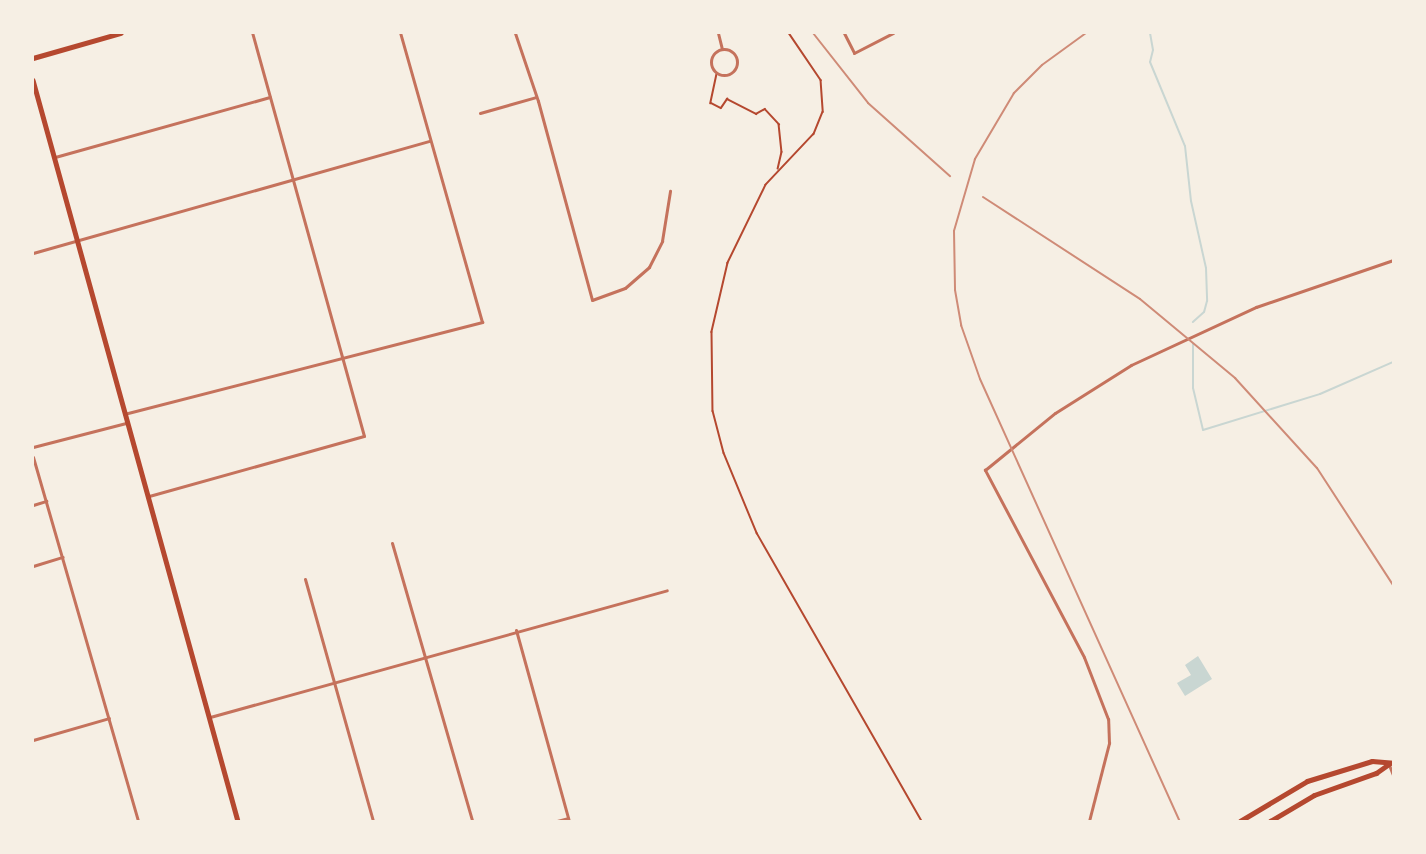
<!DOCTYPE html>
<html>
<head>
<meta charset="utf-8">
<style>
	body { margin:0 }
	#map { position:relative; width:1426px; height:854px; overflow:hidden; background:#f6efe4; font-family:"PT Sans Narrow",sans-serif }
	div>[style] { position:absolute }
	.water>* { inset:0; background:#c9d6d2 }
	.stream>* { height:2px; margin:-1px; padding:0 1px; transform-origin:1px; border-radius:1px; background:#c9d6d2 }
	.path>* { height:1.5px; margin:-0.75px; padding:0 0.75px; transform-origin:0.75px; border-radius:0.75px; background:#b5482f }
	.minor>* { height:3px; margin:-1.5px; padding:0 1.5px; transform-origin:1.5px; border-radius:1.5px; background:#c5725c }
	.minor>.ring { margin:-1.5px; padding:0; box-sizing:content-box; background:none; border:3px solid #c5725c; border-radius:50% }
	.secondary>* { height:4.5px; margin:-2.25px; padding:0 2.25px; transform-origin:2.25px; border-radius:2.25px; background:#b5482f }
	.primary>* { height:5px; margin:-2.5px; padding:0 2.5px; transform-origin:2.5px; border-radius:2.5px; background:#b5482f }
	.rail>* { height:2px; margin:-1px; padding:0 1px; transform-origin:1px; border-radius:1px; background:#cf8b77 }
	span { translate:-50% -50%; white-space:nowrap; text-align:center; line-height:1.15; -webkit-text-stroke:6px #f6efe4; paint-order:stroke }
	.frame { position:absolute; inset:0; border:34px solid #f6efe4; pointer-events:none }
</style>
</head>
<body>
<div id="map">
	<div class="water">
		<div style="clip-path:polygon(1198px 656px,1212px 679px,1185px 696px,1177px 683px,1191px 675px,1185px 665px)"></div>
	</div>
	<div class="stream">
		<div style="left:1150px;top:33px;width:17px;rotate:80deg"></div>
		<div style="left:1153px;top:50px;width:12px;rotate:104deg"></div>
		<div style="left:1150px;top:62px;width:91px;rotate:67.4deg"></div>
		<div style="left:1185px;top:146px;width:55px;rotate:83.8deg"></div>
		<div style="left:1191px;top:201px;width:69px;rotate:77.4deg"></div>
		<div style="left:1206px;top:268px;width:33px;rotate:88deg"></div>
		<div style="left:1207px;top:301px;width:11px;rotate:105deg"></div>
		<div style="left:1204px;top:312px;width:15px;rotate:138deg"></div>
		<div style="left:1193px;top:344px;width:44px;rotate:90deg"></div>
		<div style="left:1193px;top:388px;width:43px;rotate:76.6deg"></div>
		<div style="left:1203px;top:430px;width:122px;rotate:-17.1deg"></div>
		<div style="left:1320px;top:394px;width:80px;rotate:-23.7deg"></div>
	</div>
	<div class="path">
		<div style="left:789px;top:33px;width:57px;rotate:55.8deg"></div>
		<div style="left:821px;top:80px;width:32px;rotate:86deg"></div>
		<div style="left:823px;top:112px;width:24px;rotate:112deg"></div>
		<div style="left:814px;top:134px;width:70px;rotate:133.3deg"></div>
		<div style="left:766px;top:185px;width:87px;rotate:116deg"></div>
		<div style="left:728px;top:263px;width:71px;rotate:103.1deg"></div>
		<div style="left:712px;top:332px;width:79px;rotate:89.3deg"></div>
		<div style="left:713px;top:411px;width:43px;rotate:75.3deg"></div>
		<div style="left:724px;top:453px;width:87px;rotate:67.6deg"></div>
		<div style="left:757px;top:533px;width:332px;rotate:60.2deg"></div>
		<div style="left:717px;top:74px;width:30px;rotate:102deg"></div>
		<div style="left:711px;top:103px;width:11px;rotate:27deg"></div>
		<div style="left:721px;top:108px;width:11px;rotate:-56deg"></div>
		<div style="left:727px;top:99px;width:33px;rotate:27deg"></div>
		<div style="left:756px;top:114px;width:10px;rotate:-29deg"></div>
		<div style="left:765px;top:109px;width:21px;rotate:47deg"></div>
		<div style="left:779px;top:124px;width:28px;rotate:84deg"></div>
		<div style="left:782px;top:152px;width:17px;rotate:103deg"></div>
	</div>
	<div class="minor">
		<div style="left:515px;top:33px;width:72px;rotate:71.3deg"></div>
		<div style="left:538px;top:101px;width:206px;rotate:74.8deg"></div>
		<div style="left:592px;top:300px;width:35px;rotate:-20deg"></div>
		<div style="left:625px;top:288px;width:32px;rotate:-41deg"></div>
		<div style="left:649px;top:267px;width:29px;rotate:-63deg"></div>
		<div style="left:662px;top:241px;width:51px;rotate:-80.9deg"></div>
		<div style="left:718px;top:33px;width:16px;rotate:76deg"></div>
		<div style="left:844px;top:33px;width:22px;rotate:63deg"></div>
		<div style="left:854px;top:53px;width:44px;rotate:-27.1deg"></div>
		<div class="ring" style="left:711px;top:49px;width:23px;height:23px"></div>
		<div style="left:480px;top:113px;width:58px;rotate:-15.9deg"></div>
		<div style="left:55px;top:157px;width:223px;rotate:-15.6deg"></div>
		<div style="left:33px;top:253px;width:412px;rotate:-15.8deg"></div>
		<div style="left:124px;top:414px;width:370px;rotate:-14.4deg"></div>
		<div style="left:482px;top:322px;width:300px;rotate:-105.8deg"></div>
		<div style="left:33px;top:447px;width:96px;rotate:-14.5deg"></div>
		<div style="left:33px;top:457px;width:379px;rotate:73.9deg"></div>
		<div style="left:149px;top:496px;width:223px;rotate:-15.6deg"></div>
		<div style="left:364px;top:436px;width:418px;rotate:-105.5deg"></div>
		<div style="left:33px;top:505px;width:14px;rotate:-17deg"></div>
		<div style="left:392px;top:543px;width:289px;rotate:73.9deg"></div>
		<div style="left:33px;top:566px;width:31px;rotate:-17deg"></div>
		<div style="left:305px;top:579px;width:251px;rotate:74.3deg"></div>
		<div style="left:516px;top:630px;width:198px;rotate:74.5deg"></div>
		<div style="left:210px;top:717px;width:474px;rotate:-15.5deg"></div>
		<div style="left:33px;top:740px;width:79px;rotate:-16.1deg"></div>
		<div style="left:1389px;top:765px;width:11px;rotate:68deg"></div>
		<div style="left:557px;top:821px;width:11px;rotate:-15deg"></div>
		<div style="left:1089px;top:821px;width:81px;rotate:-75.6deg"></div>
		<div style="left:1109px;top:743px;width:24px;rotate:-92deg"></div>
		<div style="left:1108px;top:719px;width:66px;rotate:-111.2deg"></div>
		<div style="left:1084px;top:657px;width:212px;rotate:-117.9deg"></div>
		<div style="left:985px;top:470px;width:90px;rotate:-39.2deg"></div>
		<div style="left:1055px;top:413px;width:90px;rotate:-32.3deg"></div>
		<div style="left:1131px;top:365px;width:138px;rotate:-24.9deg"></div>
		<div style="left:1256px;top:307px;width:145px;rotate:-18.9deg"></div>
	</div>
	<div class="secondary">
		<div style="left:33px;top:58px;width:91px;rotate:-15.9deg"></div>
		<div style="left:33px;top:80px;width:769px;rotate:74.54deg"></div>
	</div>
	<div class="primary">
		<div style="left:1240px;top:821px;width:78px;rotate:-30.8deg"></div>
		<div style="left:1307px;top:781px;width:68px;rotate:-17.1deg"></div>
		<div style="left:1372px;top:761px;width:21px;rotate:5deg"></div>
		<div style="left:1270px;top:821px;width:51px;rotate:-30.6deg"></div>
		<div style="left:1314px;top:795px;width:66px;rotate:-19.5deg"></div>
		<div style="left:1376px;top:773px;width:16px;rotate:-35deg"></div>
	</div>
	<div class="rail">
		<div style="left:813px;top:33px;width:89px;rotate:51.8deg"></div>
		<div style="left:868px;top:103px;width:110px;rotate:41.7deg"></div>
		<div style="left:1086px;top:33px;width:54px;rotate:144deg"></div>
		<div style="left:1042px;top:65px;width:40px;rotate:135deg"></div>
		<div style="left:1014px;top:93px;width:77px;rotate:120.6deg"></div>
		<div style="left:975px;top:159px;width:75px;rotate:106.3deg"></div>
		<div style="left:954px;top:231px;width:59px;rotate:89deg"></div>
		<div style="left:955px;top:290px;width:36px;rotate:80deg"></div>
		<div style="left:961px;top:325px;width:57px;rotate:70.6deg"></div>
		<div style="left:980px;top:379px;width:485px;rotate:65.7deg"></div>
		<div style="left:983px;top:197px;width:187px;rotate:33deg"></div>
		<div style="left:1140px;top:299px;width:124px;rotate:39.7deg"></div>
		<div style="left:1235px;top:378px;width:122px;rotate:47.7deg"></div>
		<div style="left:1317px;top:468px;width:140px;rotate:57deg"></div>
	</div>
	<div class="frame"></div>
</div>
</body>
</html>
